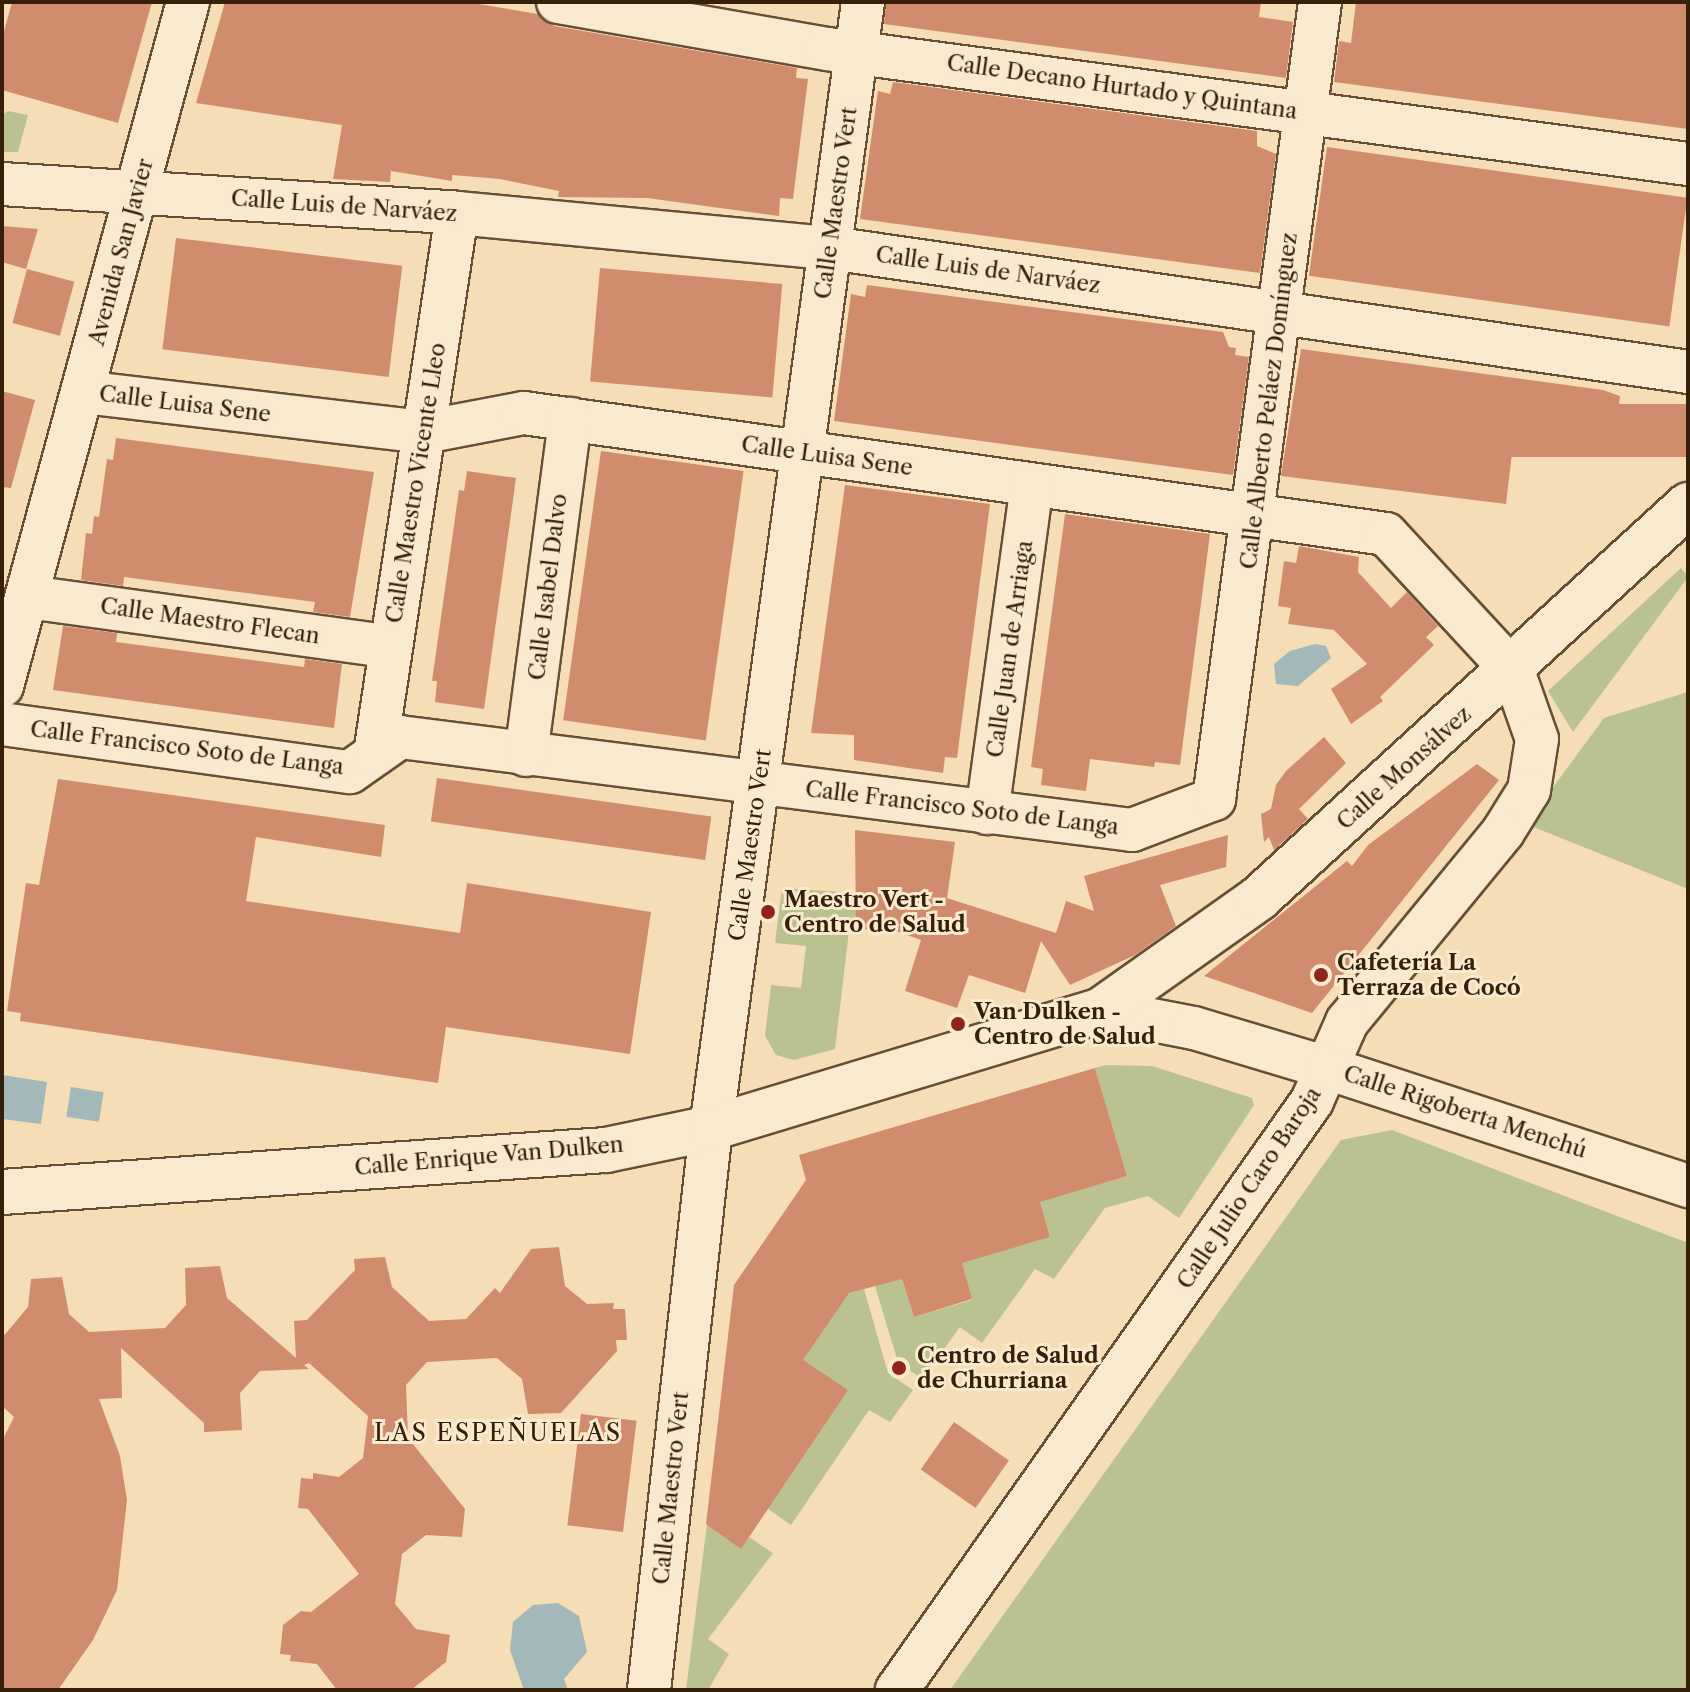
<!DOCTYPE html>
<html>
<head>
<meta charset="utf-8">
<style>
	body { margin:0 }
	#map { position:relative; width:1690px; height:1692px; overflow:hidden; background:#f5ddb5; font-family:"Libre Caslon Text",serif }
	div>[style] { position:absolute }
	.green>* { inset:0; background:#bac28f }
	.water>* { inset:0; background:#a2b8b9; transform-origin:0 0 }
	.building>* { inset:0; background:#d18c6e; transform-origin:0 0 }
	.roads { filter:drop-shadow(2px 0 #664f34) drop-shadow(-2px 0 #664f34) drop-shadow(0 2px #664f34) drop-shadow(0 -2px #664f34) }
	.street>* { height:42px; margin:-21px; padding:0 21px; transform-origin:21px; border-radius:21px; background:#f8e9cf }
	.secondary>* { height:44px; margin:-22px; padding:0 22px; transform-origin:22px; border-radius:22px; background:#f8e9cf }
	.dots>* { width:22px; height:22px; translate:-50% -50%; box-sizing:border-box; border:4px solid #f8e9cf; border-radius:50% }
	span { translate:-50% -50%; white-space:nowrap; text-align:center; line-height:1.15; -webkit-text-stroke:6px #f8e9cf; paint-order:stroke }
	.street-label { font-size:22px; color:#362009 }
	.poi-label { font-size:22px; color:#362009; font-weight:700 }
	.left { translate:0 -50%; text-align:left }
	.neighbourhood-label { font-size:24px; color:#362009; letter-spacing:2px }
	.frame { position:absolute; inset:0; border:4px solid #362009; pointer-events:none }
</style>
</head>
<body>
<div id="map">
	<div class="green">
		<div style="clip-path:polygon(8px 111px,28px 115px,18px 152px,2px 152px,2px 115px)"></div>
		<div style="clip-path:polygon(1681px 568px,1688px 577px,1573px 732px,1548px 691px)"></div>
		<div style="clip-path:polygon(1688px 692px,1688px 889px,1526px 824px,1604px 718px)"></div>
		<div style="clip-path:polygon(782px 888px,856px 893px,856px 930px,849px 931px,835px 1049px,794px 1060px,776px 1055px,765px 1036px,771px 985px,801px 988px,806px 946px,775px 943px)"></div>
		<div style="clip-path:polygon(1106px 1065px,1152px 1066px,1252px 1098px,1254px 1105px,1179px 1218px,1148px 1196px,1105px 1208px,1054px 1279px,1035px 1269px,982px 1343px,960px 1327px,922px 1379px,898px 1362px,857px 1227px,883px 1219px,914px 1317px,972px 1300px,932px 1160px,990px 1254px,1050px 1237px,1020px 1133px,1068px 1193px,1127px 1176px,1095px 1068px)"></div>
		<div style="clip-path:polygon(1392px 1130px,1688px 1243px,1688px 1690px,950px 1690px,1341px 1140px)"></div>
		<div style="clip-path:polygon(864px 1289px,888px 1373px,913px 1390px,890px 1422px,869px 1410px,791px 1525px,768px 1509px,781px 1345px,830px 1298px)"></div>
		<div style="clip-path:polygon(707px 1524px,741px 1548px,749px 1537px,773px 1553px,708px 1639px,729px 1654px,708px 1690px,686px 1690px)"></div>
	</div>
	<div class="water">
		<div style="clip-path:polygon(1315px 644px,1326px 646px,1331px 658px,1298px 686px,1276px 684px,1274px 664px,1290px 651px)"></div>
		<div style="clip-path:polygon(2px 1075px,47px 1082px,41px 1124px,2px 1119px)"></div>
		<div style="left:71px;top:1087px;width:33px;height:30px;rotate:9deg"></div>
		<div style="clip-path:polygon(558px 1603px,579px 1616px,587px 1652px,564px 1679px,568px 1690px,524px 1690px,510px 1650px,513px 1622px,533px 1605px)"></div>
	</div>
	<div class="building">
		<div style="clip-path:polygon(12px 2px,152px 2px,118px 123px,2px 90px,2px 39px)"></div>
		<div style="clip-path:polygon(225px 2px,467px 2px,538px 14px,554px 26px,797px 68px,796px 78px,808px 79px,793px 199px,780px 198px,779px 216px,647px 198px,558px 197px,559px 191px,500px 179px,452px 175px,452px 181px,391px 171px,390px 182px,333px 179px,342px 125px,196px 103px)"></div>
		<div style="clip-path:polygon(886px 2px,1261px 2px,1259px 17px,1293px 22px,1286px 78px,884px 24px)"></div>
		<div style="clip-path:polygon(1356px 2px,1688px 2px,1688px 129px,1334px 82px,1339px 41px,1351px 43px)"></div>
		<div style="clip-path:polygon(893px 82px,1257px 131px,1257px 146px,1276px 154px,1260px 273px,860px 219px,878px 91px,890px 94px)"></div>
		<div style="left:1327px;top:147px;width:364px;height:130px;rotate:8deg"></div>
		<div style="clip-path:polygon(2px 226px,38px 229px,26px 269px,2px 262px)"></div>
		<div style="left:176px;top:238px;width:228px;height:112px;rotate:7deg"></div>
		<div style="left:600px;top:268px;width:183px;height:114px;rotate:5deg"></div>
		<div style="left:27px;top:269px;width:49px;height:56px;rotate:15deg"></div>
		<div style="clip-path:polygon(867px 285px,1223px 332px,1229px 347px,1236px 348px,1235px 355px,1249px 357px,1233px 475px,834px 421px,851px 294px,865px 297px)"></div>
		<div style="clip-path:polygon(1301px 349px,1603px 390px,1620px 396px,1615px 437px,1500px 421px,1514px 436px,1506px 504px,1281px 476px)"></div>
		<div style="clip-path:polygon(2px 391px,35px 400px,11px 488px,2px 487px)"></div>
		<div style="left:1688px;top:404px;width:53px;height:280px;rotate:90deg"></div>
		<div style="clip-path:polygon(116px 438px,374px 472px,350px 617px,313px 612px,315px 602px,124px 577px,123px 586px,81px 580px,86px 533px,92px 534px,94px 516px,99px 517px,107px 459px,113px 460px)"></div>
		<div style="left:601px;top:451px;width:144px;height:272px;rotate:8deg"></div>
		<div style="clip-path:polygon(467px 471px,516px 478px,484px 709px,435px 702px,437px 681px,432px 681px,459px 490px,464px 491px)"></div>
		<div style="clip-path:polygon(845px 485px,990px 504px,957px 758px,945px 757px,943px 773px,854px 760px,854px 735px,811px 733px)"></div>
		<div style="clip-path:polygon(1065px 514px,1210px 534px,1180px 765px,1155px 762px,1154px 767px,1090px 759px,1086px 791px,1041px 785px,1043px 769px,1031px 767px)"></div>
		<div style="clip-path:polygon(1299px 546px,1359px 557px,1358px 572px,1391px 608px,1407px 592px,1438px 626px,1426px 637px,1434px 645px,1380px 697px,1383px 701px,1351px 724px,1331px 689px,1367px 664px,1334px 630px,1288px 624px,1291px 608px,1278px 606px,1284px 561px,1296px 563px)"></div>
		<div style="clip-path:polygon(63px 626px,117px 633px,116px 642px,304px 667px,305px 659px,342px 664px,334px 728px,53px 690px)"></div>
		<div style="clip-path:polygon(1324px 737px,1346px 763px,1299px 809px,1308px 819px,1274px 850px,1269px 837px,1264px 842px,1261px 814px,1271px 809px,1276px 785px,1286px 771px)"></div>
		<div style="clip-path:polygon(1477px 764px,1499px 780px,1312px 1013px,1204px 976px,1347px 861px,1352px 866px,1368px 845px)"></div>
		<div style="left:437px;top:778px;width:277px;height:44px;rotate:8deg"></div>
		<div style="clip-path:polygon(58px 779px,385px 825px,381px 857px,256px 837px,246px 901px,460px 933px,467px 883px,651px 912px,630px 1054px,446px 1027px,438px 1083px,20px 1021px,21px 1013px,7px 1011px,26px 883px,39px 885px)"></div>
		<div style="clip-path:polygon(855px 830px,955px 842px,947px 898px,1056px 933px,1066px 901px,1094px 911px,1084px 876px,1228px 835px,1226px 867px,1160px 885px,1176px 926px,1135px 955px,1070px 985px,1041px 941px,1025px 993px,969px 975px,957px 1008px,905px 991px,921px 940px,888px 928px,856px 930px)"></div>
		<div style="clip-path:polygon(1095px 1068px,1127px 1176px,1040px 1202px,1050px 1237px,962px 1263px,972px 1299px,914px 1317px,902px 1279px,849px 1293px,803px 1360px,848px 1390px,741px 1549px,706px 1524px,734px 1285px,806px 1180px,799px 1155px)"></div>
		<div style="clip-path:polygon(559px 1247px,565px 1286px,587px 1304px,614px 1303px,613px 1309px,625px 1309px,627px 1340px,616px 1340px,617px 1351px,561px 1413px,528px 1414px,522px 1379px,497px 1358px,427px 1362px,406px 1385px,408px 1438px,465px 1509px,462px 1537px,426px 1535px,402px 1554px,395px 1604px,416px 1629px,450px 1635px,446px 1662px,411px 1690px,337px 1690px,317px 1664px,290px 1661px,291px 1655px,280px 1654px,283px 1625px,301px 1611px,311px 1612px,359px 1574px,308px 1509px,298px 1508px,301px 1478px,313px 1479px,313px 1473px,339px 1477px,363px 1458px,368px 1416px,309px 1363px,304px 1365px,309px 1369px,260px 1371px,240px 1393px,242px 1430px,204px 1432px,204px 1423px,121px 1348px,122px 1398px,99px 1399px,120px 1456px,127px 1500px,117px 1590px,93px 1640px,58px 1690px,2px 1690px,2px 1441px,14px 1417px,2px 1406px,2px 1338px,28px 1307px,31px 1279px,62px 1277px,69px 1314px,89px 1332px,165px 1328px,186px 1305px,185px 1268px,220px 1266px,227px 1298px,296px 1358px,294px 1321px,307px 1320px,355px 1270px,354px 1259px,385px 1257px,392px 1287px,429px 1321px,466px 1319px,495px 1288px,500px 1293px,531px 1249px)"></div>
		<div style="left:581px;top:1414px;width:56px;height:112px;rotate:7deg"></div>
		<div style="left:954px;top:1422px;width:67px;height:58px;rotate:35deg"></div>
	</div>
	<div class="roads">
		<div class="street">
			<div style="left:558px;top:2px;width:274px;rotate:9.9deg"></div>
			<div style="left:828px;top:49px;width:868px;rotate:7.62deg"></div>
			<div style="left:2px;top:184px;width:456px;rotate:3.6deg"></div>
			<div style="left:457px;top:213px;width:375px;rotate:5.4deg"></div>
			<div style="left:830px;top:248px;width:867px;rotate:8.22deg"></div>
			<div style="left:83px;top:392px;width:343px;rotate:6.7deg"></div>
			<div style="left:424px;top:432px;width:102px;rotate:-10.8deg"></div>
			<div style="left:524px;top:413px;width:870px;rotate:7.99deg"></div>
			<div style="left:1386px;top:534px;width:187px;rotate:47.2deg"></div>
			<div style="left:1513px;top:671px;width:72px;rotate:70.6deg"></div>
			<div style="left:1537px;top:739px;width:52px;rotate:98.9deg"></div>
			<div style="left:1529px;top:790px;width:49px;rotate:121.8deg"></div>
			<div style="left:1503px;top:832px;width:246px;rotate:129.4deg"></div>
			<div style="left:1347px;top:1022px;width:86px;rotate:113.9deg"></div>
			<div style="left:1312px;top:1101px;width:721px;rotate:125.17deg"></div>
			<div style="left:28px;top:597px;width:366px;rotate:7.8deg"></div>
			<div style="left:2px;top:686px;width:709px;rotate:-74.79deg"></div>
			<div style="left:2px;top:724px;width:351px;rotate:7.9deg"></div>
			<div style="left:350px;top:772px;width:61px;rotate:-35deg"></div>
			<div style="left:400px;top:737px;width:738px;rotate:7.24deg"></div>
			<div style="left:1132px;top:830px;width:88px;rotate:-20.7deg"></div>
			<div style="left:1214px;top:799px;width:804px;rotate:-82.42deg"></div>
			<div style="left:375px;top:754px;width:547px;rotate:-81.38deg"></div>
			<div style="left:526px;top:755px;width:339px;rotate:-82.5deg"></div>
			<div style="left:987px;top:813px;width:331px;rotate:-82.2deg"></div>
			<div style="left:1101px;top:1010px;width:95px;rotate:11deg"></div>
			<div style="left:1194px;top:1028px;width:139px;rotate:16.7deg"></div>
			<div style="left:1327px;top:1068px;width:380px;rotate:18.1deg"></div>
			<div style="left:649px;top:1690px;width:565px;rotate:-83.7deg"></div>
			<div style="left:711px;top:1128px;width:1136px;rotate:-82.31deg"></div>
		</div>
		<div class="secondary">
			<div style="left:2px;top:1192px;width:605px;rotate:-3.98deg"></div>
			<div style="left:606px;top:1150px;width:107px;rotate:-11.8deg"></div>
			<div style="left:711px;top:1128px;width:407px;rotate:-16.8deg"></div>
			<div style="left:1101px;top:1010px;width:194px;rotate:-35.3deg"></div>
			<div style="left:1259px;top:898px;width:582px;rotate:-42.49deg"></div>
		</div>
	</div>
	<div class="dots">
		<div style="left:768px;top:912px;background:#8f2418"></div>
		<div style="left:1321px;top:975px;background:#8f2418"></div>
		<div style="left:958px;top:1024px;background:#8f2418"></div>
		<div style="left:899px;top:1368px;background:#8f2418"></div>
	</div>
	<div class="street-label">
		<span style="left:1122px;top:87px;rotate:8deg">Calle Decano Hurtado y Quintana</span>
		<span style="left:836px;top:203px;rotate:-82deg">Calle Maestro Vert</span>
		<span style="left:344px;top:206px;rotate:4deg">Calle Luis de Narváez</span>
		<span style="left:121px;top:252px;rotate:-75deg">Avenida San Javier</span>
		<span style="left:988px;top:270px;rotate:8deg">Calle Luis de Narváez</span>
		<span style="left:1269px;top:401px;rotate:-83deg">Calle Alberto Peláez Domínguez</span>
		<span style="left:185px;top:404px;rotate:7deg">Calle Luisa Sene</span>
		<span style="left:827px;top:456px;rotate:8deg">Calle Luisa Sene</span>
		<span style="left:416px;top:483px;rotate:-81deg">Calle Maestro Vicente Lleo</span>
		<span style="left:548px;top:587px;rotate:-83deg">Calle Isabel Dalvo</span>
		<span style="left:210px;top:621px;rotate:8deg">Calle Maestro Flecan</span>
		<span style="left:1010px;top:649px;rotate:-82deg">Calle Juan de Arriaga</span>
		<span style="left:187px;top:748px;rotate:7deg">Calle Francisco Soto de Langa</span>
		<span style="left:1404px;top:768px;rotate:-42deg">Calle Monsálvez</span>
		<span style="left:962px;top:808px;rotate:7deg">Calle Francisco Soto de Langa</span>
		<span style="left:750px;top:845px;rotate:-82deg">Calle Maestro Vert</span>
		<span style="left:1465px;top:1112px;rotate:18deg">Calle Rigoberta Menchú</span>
		<span style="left:489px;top:1156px;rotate:-5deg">Calle Enrique Van Dulken</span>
		<span style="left:1249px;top:1188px;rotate:-56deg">Calle Julio Caro Baroja</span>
		<span style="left:671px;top:1488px;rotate:-84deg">Calle Maestro Vert</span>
	</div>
	<div class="poi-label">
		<span class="left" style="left:784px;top:912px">Maestro Vert -<br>Centro de Salud</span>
		<span class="left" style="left:1337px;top:975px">Cafetería La<br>Terraza de Cocó</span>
		<span class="left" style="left:974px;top:1024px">Van Dulken -<br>Centro de Salud</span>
		<span class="left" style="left:917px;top:1368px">Centro de Salud<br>de Churriana</span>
	</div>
	<div class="neighbourhood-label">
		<span style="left:498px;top:1433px">LAS ESPEÑUELAS</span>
	</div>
	<div class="frame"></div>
</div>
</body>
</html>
